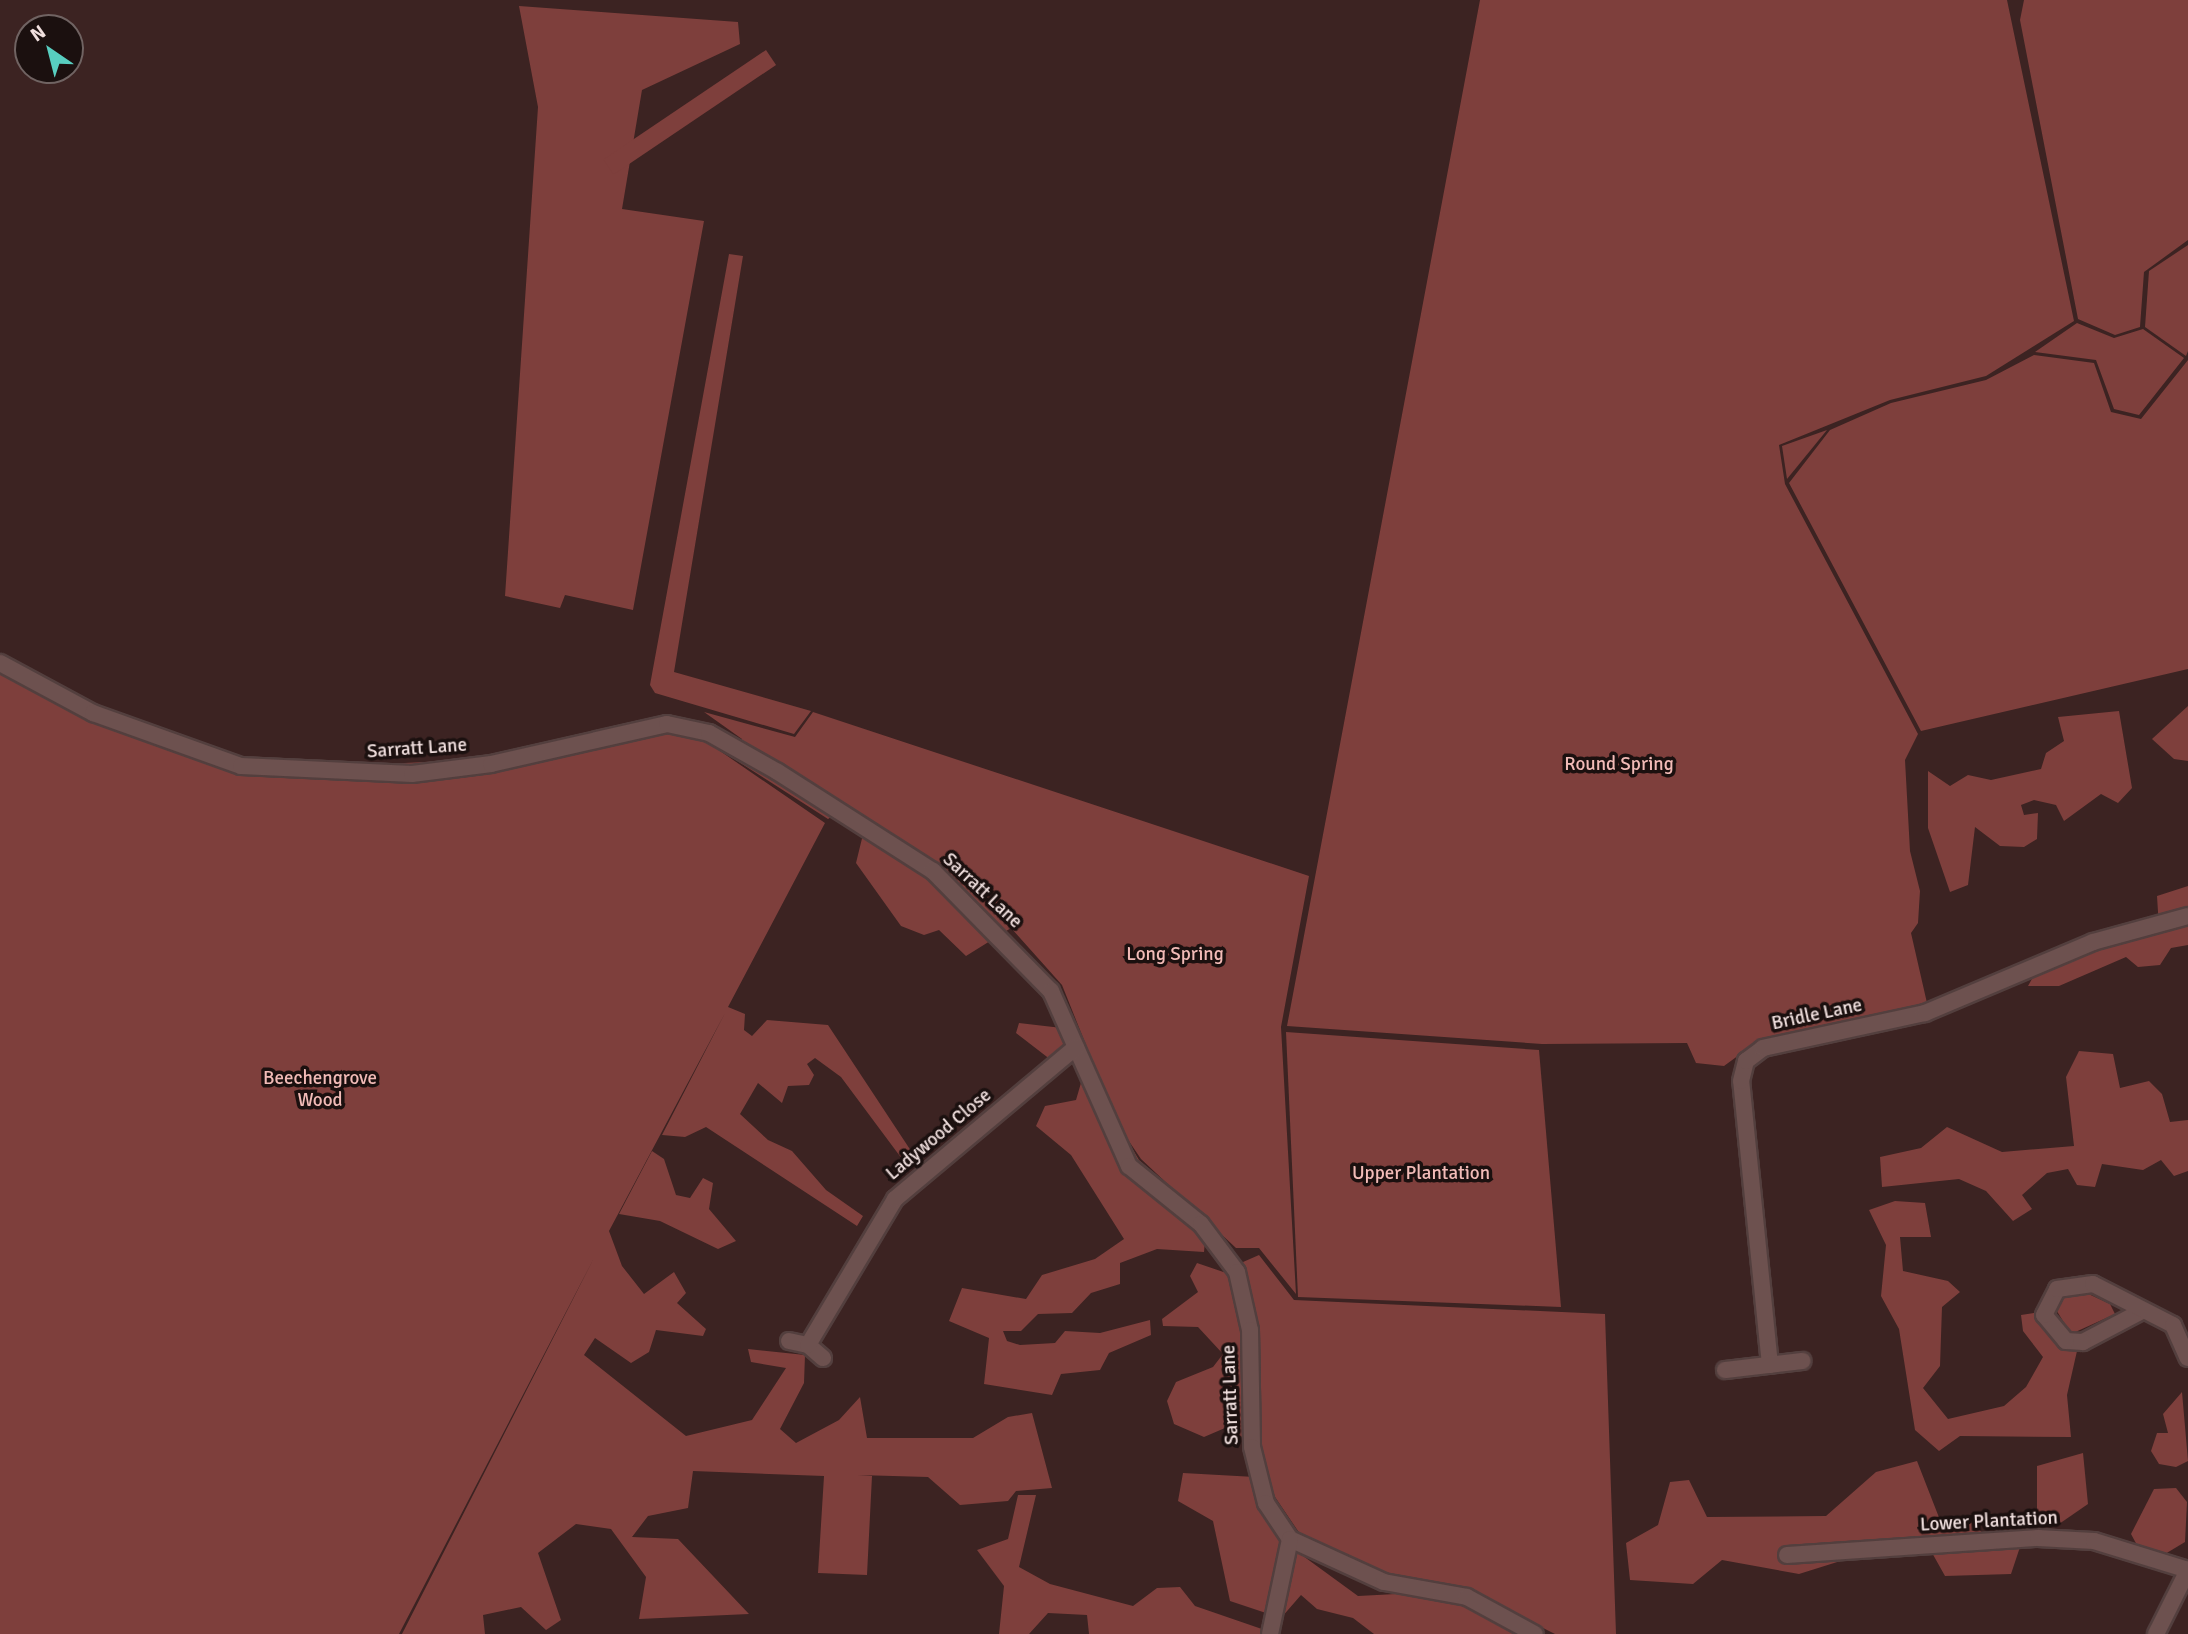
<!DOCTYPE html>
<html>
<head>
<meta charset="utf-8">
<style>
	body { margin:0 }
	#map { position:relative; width:2188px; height:1634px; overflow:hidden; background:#3c2322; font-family:Signika,sans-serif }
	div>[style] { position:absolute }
	.green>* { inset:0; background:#7e3f3c; transform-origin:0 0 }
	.roads { filter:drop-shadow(2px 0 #533f3e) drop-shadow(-2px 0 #533f3e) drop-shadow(0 2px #533f3e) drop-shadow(0 -2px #533f3e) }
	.minor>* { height:16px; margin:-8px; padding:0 8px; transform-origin:8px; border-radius:8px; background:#6d514f }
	span { translate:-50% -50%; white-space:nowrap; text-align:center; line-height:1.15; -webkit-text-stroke:7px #1b100f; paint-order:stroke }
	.street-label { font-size:19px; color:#f0dfde }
	.park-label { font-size:19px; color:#f2bbb7 }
	.north { position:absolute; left:14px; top:14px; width:70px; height:70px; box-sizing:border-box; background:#1b100f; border:2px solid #706362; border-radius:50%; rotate:325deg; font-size:19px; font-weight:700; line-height:28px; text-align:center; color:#f0dfde }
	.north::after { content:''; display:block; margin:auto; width:24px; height:32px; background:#58cec0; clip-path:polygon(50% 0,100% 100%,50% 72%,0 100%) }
</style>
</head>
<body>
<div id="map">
	<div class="green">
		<div style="clip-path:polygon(1480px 0,2007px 0,2074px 321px,1986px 376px,1890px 400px,1779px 445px,1785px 484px,1918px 734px,1905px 760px,1910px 851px,1920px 891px,1918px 923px,1911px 933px,1927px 1003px,1921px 1010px,1874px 1015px,1839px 1038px,1809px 1028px,1783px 1034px,1779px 1049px,1755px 1061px,1739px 1055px,1724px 1066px,1696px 1063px,1687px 1043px,1542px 1044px,1287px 1026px)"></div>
		<div style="clip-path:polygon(2024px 0,2188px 0,2188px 240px,2144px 272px,2140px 327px,2115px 335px,2078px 319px,2020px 20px)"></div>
		<div style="clip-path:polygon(519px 6px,738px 22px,740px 44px,642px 90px,622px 209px,704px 221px,633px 610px,565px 595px,560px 608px,505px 596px,538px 107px)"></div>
		<div style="left:766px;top:50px;width:18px;height:196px;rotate:56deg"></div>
		<div style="clip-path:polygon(2188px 245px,2188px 351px,2186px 356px,2145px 327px,2149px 271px)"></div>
		<div style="clip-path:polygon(729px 254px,743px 256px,674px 672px,811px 711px,794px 734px,655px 693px,650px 685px)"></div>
		<div style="clip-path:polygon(2077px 323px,2114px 338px,2143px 329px,2184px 358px,2139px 415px,2114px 409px,2096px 360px,2035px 352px)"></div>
		<div style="clip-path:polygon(2034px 355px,2094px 363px,2111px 412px,2141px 419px,2188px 360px,2188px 669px,1921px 731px,1789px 483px,1830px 430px,1891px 403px,1986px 380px)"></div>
		<div style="clip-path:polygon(1827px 430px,1787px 479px,1782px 446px)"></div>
		<div style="clip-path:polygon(0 658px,146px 740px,245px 771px,504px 758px,667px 732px,704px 740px,825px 823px,728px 1007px,745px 1014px,744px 1030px,752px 1036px,767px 1020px,828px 1025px,917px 1160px,908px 1167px,841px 1077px,815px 1058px,807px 1064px,814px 1075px,809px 1085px,788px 1086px,782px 1103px,758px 1083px,740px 1114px,768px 1140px,792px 1151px,826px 1190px,863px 1216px,857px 1226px,706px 1127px,685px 1137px,662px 1135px,725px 1013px,609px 1231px,622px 1266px,644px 1294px,674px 1272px,686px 1293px,677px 1303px,706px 1329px,703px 1336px,656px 1330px,649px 1352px,631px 1363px,595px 1338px,584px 1355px,686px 1436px,752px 1420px,786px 1368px,751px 1362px,748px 1349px,805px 1355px,804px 1383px,780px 1429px,796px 1443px,839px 1420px,860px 1397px,867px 1438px,973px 1438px,1008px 1417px,1032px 1413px,1052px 1488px,1016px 1491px,1008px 1501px,960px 1505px,928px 1477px,858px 1475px,872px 1476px,867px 1575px,818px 1573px,824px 1476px,693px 1471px,688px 1508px,648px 1516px,632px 1537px,678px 1539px,749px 1614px,639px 1619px,646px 1577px,611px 1529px,576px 1524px,538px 1553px,561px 1620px,546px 1630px,521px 1607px,483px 1615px,485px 1634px,402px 1634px,595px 1256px,399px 1634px,0 1634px)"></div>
		<div style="clip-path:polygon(2188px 706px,2188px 761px,2174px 759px,2152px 739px)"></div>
		<div style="clip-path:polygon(2119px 711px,2132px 788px,2118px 803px,2101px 794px,2064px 821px,2056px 805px,2034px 800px,2021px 805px,2024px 815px,2038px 813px,2037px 839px,2024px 847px,2000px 846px,1975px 827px,1968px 885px,1950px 892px,1928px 828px,1928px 771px,1950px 786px,1968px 775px,1991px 780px,2041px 769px,2046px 753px,2064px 741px,2058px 717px)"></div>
		<div style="clip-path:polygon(704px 712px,795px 737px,813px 712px,1309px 876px,1281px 1027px,1296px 1294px,1259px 1248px,1236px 1248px,1141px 1159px,1118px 1125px,1062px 985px,1011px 928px,966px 956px,939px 930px,924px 935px,901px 926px,856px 863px,867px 818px,849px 806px,828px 819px,731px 757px,742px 739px)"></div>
		<div style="clip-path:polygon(2188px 886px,2188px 945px,2171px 948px,2160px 965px,2138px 967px,2126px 957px,2059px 986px,2028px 986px,2043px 959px,2159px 928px,2157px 896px)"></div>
		<div style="clip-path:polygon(1019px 1023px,1079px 1030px,1095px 1084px,1139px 1160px,1207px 1219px,1204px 1252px,1157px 1249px,1120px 1263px,1120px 1284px,1091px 1293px,1072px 1313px,1038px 1314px,1021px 1331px,1003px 1331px,1007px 1341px,1020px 1345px,1055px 1343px,1065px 1331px,1100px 1333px,1150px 1320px,1151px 1335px,1109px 1353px,1100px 1370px,1061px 1374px,1052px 1395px,984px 1384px,989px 1338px,949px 1321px,962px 1288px,1026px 1299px,1042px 1275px,1095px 1259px,1124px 1239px,1071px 1155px,1036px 1126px,1045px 1106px,1076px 1100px,1083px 1076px,1074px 1058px,1051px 1060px,1016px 1033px)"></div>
		<div style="clip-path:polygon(1286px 1032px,1539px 1050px,1561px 1307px,1298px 1297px)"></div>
		<div style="clip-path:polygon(2079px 1051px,2113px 1054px,2120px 1088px,2149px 1081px,2162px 1094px,2170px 1122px,2188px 1120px,2188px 1171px,2174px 1176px,2161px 1160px,2143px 1170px,2102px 1164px,2095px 1187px,2077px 1185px,2068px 1169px,2047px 1173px,2022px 1195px,2032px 1209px,2013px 1221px,1986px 1191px,1959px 1179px,1882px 1187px,1880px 1157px,1921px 1148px,1947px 1127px,2002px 1152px,2074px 1146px,2066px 1077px)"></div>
		<div style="clip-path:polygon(652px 1151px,664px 1159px,676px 1195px,690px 1198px,703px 1178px,713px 1183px,709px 1209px,736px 1241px,718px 1249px,660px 1221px,619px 1214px)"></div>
		<div style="clip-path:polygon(1895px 1201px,1925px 1203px,1931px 1237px,1900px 1237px,1903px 1271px,1948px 1281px,1960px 1292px,1942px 1307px,1940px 1366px,1923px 1388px,1948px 1419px,2004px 1406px,2026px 1387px,2043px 1357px,2023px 1331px,2021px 1315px,2041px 1312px,2057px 1329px,2060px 1346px,2077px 1351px,2067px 1395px,2071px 1437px,1960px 1436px,1939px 1451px,1915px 1430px,1899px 1329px,1881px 1296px,1886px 1245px,1869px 1210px)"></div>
		<div style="clip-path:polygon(1259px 1255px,1294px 1300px,1605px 1314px,1616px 1634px,1555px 1634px,1467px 1590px,1386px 1574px,1320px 1549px,1298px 1531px,1275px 1497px,1258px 1445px,1225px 1428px,1204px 1437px,1174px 1424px,1167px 1401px,1176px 1382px,1213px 1367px,1223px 1354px,1198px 1327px,1163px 1326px,1162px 1319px,1198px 1292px,1190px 1276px,1197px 1263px,1241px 1278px,1259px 1432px,1258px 1329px,1243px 1262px)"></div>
		<div style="clip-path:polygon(2082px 1291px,2110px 1304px,2115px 1314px,2071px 1334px,2055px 1308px,2067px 1294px)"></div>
		<div style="clip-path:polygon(2182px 1392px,2188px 1461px,2176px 1467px,2159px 1464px,2151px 1451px,2157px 1433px,2168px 1433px,2163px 1414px)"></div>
		<div style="clip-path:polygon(2083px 1453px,2088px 1504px,2059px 1524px,2037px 1518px,2037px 1466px)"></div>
		<div style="clip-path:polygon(1917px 1461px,1940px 1520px,1973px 1523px,1995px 1546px,2020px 1547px,2011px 1574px,1945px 1576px,1931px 1551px,1850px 1558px,1799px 1574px,1722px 1560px,1693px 1584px,1630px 1580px,1626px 1543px,1658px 1525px,1670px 1482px,1689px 1480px,1707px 1517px,1826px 1516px,1876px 1472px)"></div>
		<div style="clip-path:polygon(1183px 1473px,1255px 1477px,1299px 1553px,1358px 1596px,1415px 1593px,1463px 1605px,1521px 1634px,1374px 1634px,1353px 1618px,1317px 1609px,1301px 1595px,1281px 1618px,1230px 1601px,1213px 1521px,1178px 1501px)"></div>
		<div style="clip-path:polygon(2176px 1488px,2187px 1502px,2185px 1542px,2165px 1554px,2138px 1547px,2131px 1534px,2154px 1489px)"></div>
		<div style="clip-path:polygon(1018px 1495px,1036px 1495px,1019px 1567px,1050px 1584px,1133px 1606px,1157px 1588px,1180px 1587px,1195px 1606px,1276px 1634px,1089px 1634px,1087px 1615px,1048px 1613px,1029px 1634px,999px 1634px,1004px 1586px,977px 1550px,1008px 1539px)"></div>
	</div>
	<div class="roads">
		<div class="minor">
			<div style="left:0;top:663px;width:106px;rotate:28.3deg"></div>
			<div style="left:93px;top:713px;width:157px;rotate:19.7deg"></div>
			<div style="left:241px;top:766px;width:171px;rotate:2.7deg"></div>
			<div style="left:412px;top:774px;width:80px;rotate:-7.2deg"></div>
			<div style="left:491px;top:764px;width:180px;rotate:-12.8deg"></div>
			<div style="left:667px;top:724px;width:43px;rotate:12.1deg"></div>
			<div style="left:709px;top:733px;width:79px;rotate:29.5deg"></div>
			<div style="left:778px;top:772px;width:184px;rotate:32.6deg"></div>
			<div style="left:933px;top:871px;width:168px;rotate:45.5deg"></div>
			<div style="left:1051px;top:991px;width:192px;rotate:66deg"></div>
			<div style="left:1129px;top:1166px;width:92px;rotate:38.9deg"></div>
			<div style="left:1201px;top:1224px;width:60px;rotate:53.1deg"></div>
			<div style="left:1237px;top:1272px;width:59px;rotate:77.4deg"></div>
			<div style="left:1250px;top:1330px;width:117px;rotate:89deg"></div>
			<div style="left:1252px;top:1447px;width:58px;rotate:76deg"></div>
			<div style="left:1266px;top:1503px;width:43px;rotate:56.3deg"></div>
			<div style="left:1290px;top:1539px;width:103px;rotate:24.6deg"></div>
			<div style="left:1384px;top:1582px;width:84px;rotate:10.2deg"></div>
			<div style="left:1467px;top:1597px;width:77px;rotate:28.6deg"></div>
			<div style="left:2142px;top:1311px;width:67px;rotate:152.3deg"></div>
			<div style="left:2083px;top:1342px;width:17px;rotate:-177deg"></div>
			<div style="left:2066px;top:1341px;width:34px;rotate:-130deg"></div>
			<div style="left:2044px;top:1315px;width:29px;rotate:-63deg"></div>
			<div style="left:2057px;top:1289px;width:36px;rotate:-8deg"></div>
			<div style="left:2093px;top:1284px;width:90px;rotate:27.1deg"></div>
			<div style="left:2173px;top:1325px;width:36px;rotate:66deg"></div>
			<div style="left:789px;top:1341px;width:19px;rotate:12deg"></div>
			<div style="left:808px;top:1345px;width:20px;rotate:41deg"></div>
			<div style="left:808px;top:1345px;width:170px;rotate:-59.2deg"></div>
			<div style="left:895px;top:1199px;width:236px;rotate:-40deg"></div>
			<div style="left:1770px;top:1365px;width:285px;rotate:-95.8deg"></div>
			<div style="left:1741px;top:1081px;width:21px;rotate:-76deg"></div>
			<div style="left:1746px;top:1061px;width:21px;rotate:-37deg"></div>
			<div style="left:1763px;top:1048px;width:166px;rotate:-12.2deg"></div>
			<div style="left:1925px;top:1013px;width:182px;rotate:-22.9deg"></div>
			<div style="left:2093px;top:942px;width:98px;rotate:-15.3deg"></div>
			<div style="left:1725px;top:1370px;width:78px;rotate:-6.7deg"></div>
			<div style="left:1787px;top:1555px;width:252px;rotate:-3.9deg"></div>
			<div style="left:2038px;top:1538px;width:56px;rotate:3.1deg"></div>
			<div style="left:2094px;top:1541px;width:98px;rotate:17.1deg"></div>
			<div style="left:1270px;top:1634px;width:97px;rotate:-78.1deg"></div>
			<div style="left:2156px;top:1634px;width:72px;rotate:-63.4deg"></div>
		</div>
	</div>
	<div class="street-label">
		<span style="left:417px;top:749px;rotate:-4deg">Sarratt Lane</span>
		<span style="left:982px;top:891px;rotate:43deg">Sarratt Lane</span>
		<span style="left:1817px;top:1015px;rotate:-12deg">Bridle Lane</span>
		<span style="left:939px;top:1135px;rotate:-40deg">Ladywood Close</span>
		<span style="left:1231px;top:1395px;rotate:-92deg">Sarratt Lane</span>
		<span style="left:1989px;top:1522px;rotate:-3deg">Lower Plantation</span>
	</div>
	<div class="park-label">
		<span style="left:1619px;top:765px">Round Spring</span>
		<span style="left:1175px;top:955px">Long Spring</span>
		<span style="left:320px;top:1090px">Beechengrove<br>Wood</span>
		<span style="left:1421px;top:1174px">Upper Plantation</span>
	</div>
	<div class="north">N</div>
</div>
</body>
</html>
